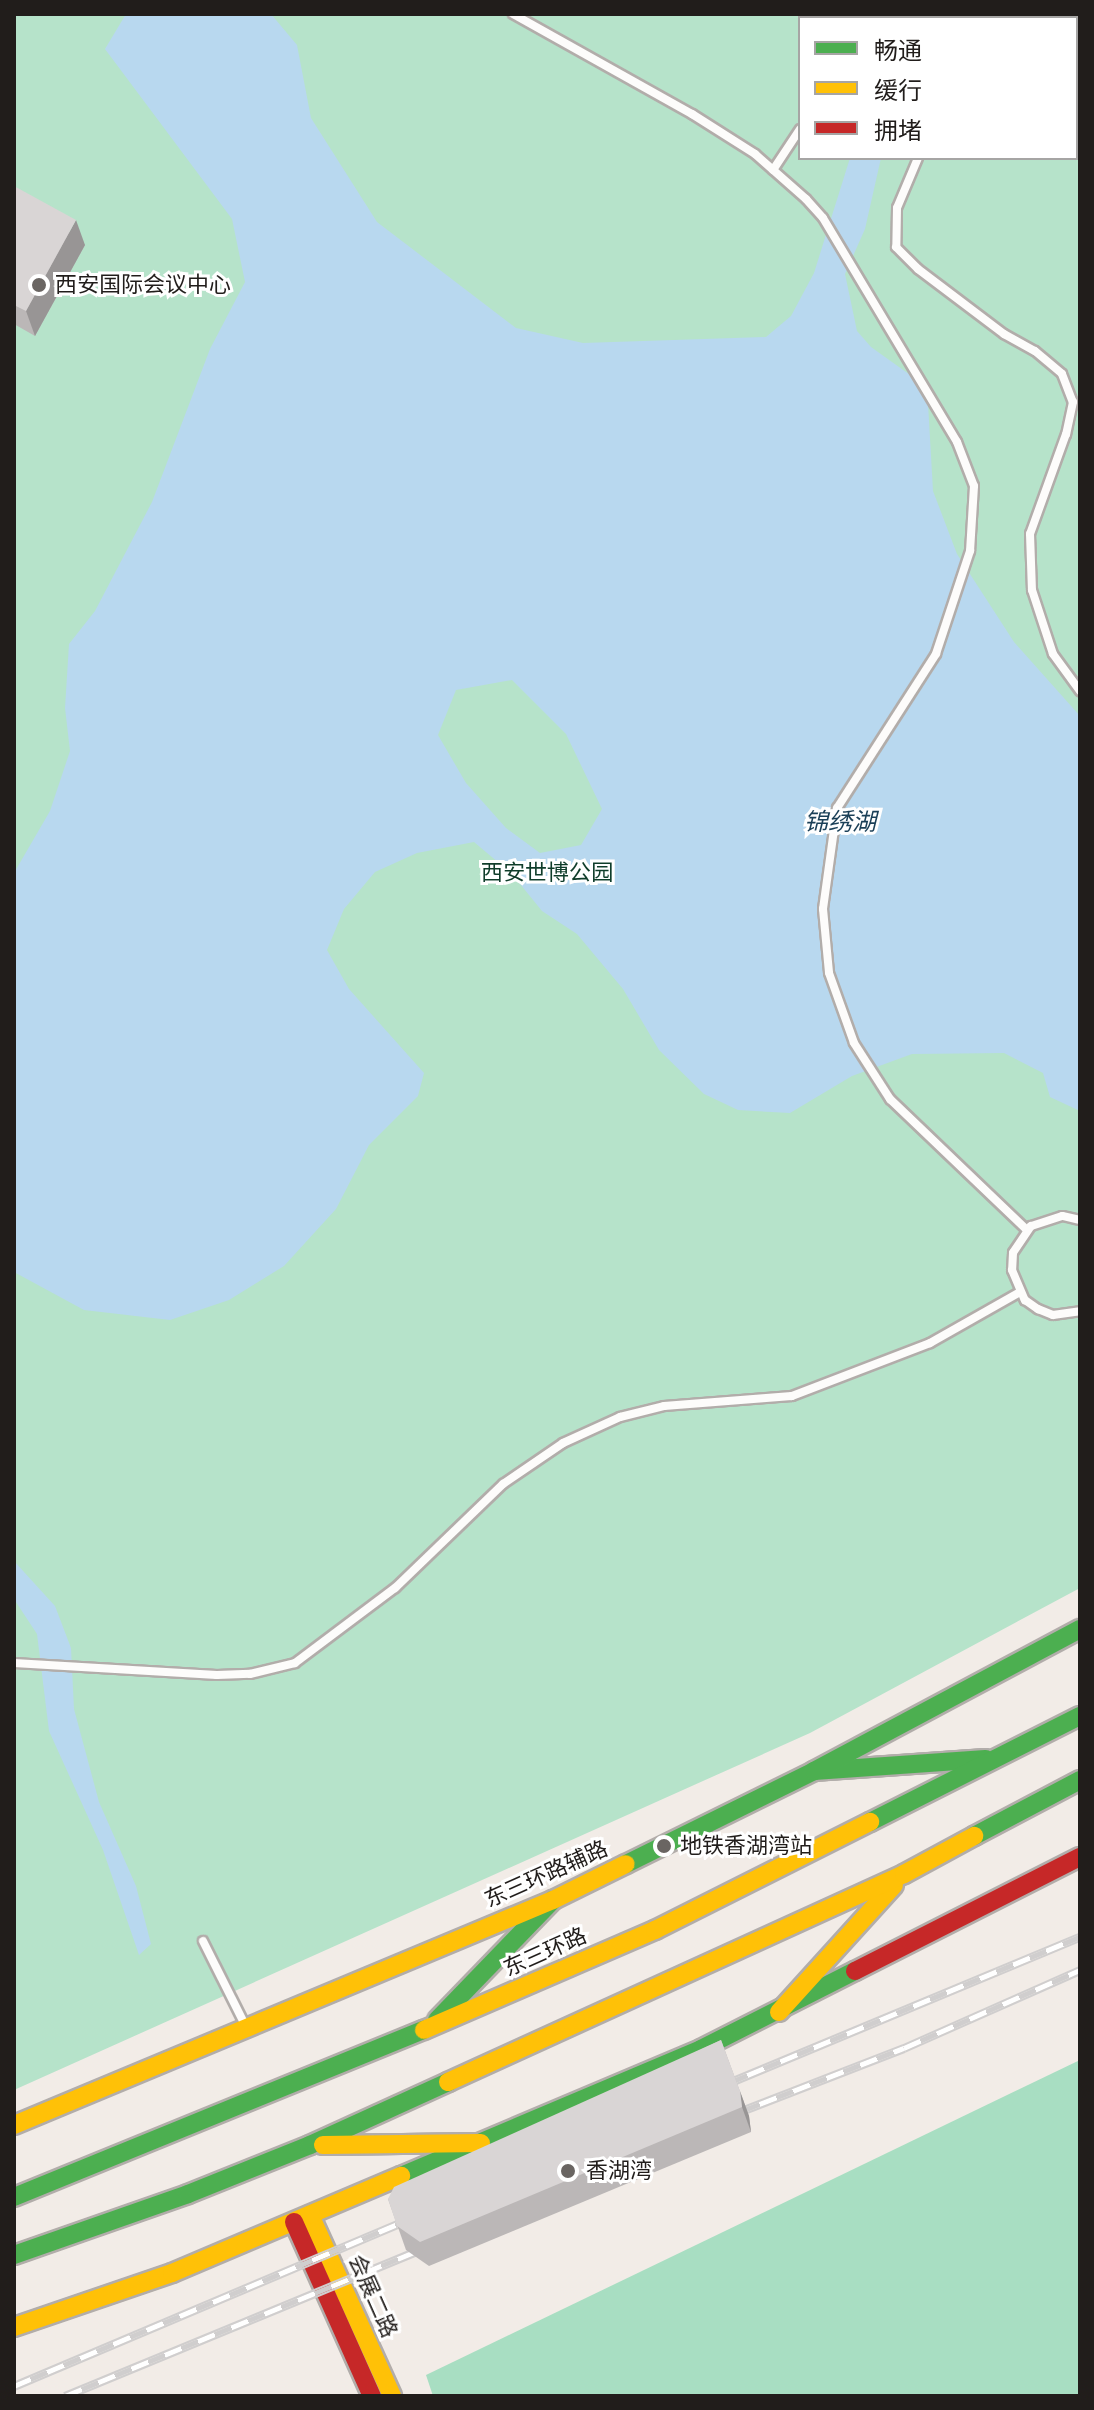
<!DOCTYPE html>
<html>
<head>
<meta charset="utf-8">
<style>
	body { margin:0 }
	#map { position:relative; width:1094px; height:2410px; overflow:hidden; background:#f2ece7; font-family:"Work Sans","Noto Sans SC",sans-serif }
	div>[style] { position:absolute }
	.green>* { inset:0; background:#b6e3ca }
	.forest>* { inset:0; background:#a8dec2 }
	.water>* { inset:0; background:#b8d8ef }
	.roads { filter:drop-shadow(2px 0 #b2adaa) drop-shadow(-2px 0 #b2adaa) drop-shadow(0 2px #b2adaa) drop-shadow(0 -2px #b2adaa) }
	.lane>* { height:8px; margin:-4px; padding:0 4px; transform-origin:4px; border-radius:4px; background:#fdfcfb }
	.fast>* { height:18px; margin:-9px; padding:0 9px; transform-origin:9px; border-radius:9px; background:#4caf50 }
	.slow>* { height:18px; margin:-9px; padding:0 9px; transform-origin:9px; border-radius:9px; background:#ffc107 }
	.jam>* { height:18px; margin:-9px; padding:0 9px; transform-origin:9px; border-radius:9px; background:#c62828 }
	.rail>* { height:9px; margin-top:-4.5px; transform-origin:0; background:repeating-linear-gradient(90deg,#fff 0 18px,#d0cece 0 36px); box-sizing:border-box; border-block:2px solid #d0cece }
	.wall>* { inset:0; background:#bbb7b7 }
	.shaded-wall>* { inset:0; background:#989595 }
	.building>* { inset:0; background:#d9d5d5 }
	.dots>* { width:22px; height:22px; translate:-50% -50%; box-sizing:border-box; border:4px solid #fff; border-radius:50% }
	span { translate:-50% -50%; white-space:nowrap; text-align:center; line-height:1.15; -webkit-text-stroke:6px #fff; paint-order:stroke }
	.poi-label { font-size:22px; color:#211d1b }
	.left { translate:0 -50%; text-align:left }
	.park-label { font-size:22px; color:#0f3d2a }
	.street-label { font-size:22px; color:#211d1b }
	.water-label { font-size:24px; color:#1a3f57; font-style:italic }
	.frame { position:absolute; inset:0; border:16px solid #211d1b; pointer-events:none }
	.legend { position:absolute; left:798px; top:16px; width:280px; height:144px; box-sizing:border-box; background:#fff; border:2px solid #a6a5a4; margin:0; padding:10px 14px; list-style:none; font-size:24px; color:#211d1b }
	.legend li { display:flex; align-items:center; gap:16px; height:40px }
	.legend b { width:40px; border:2px solid #a6a5a4 }
</style>
</head>
<body>
<div id="map">
	<div class="green">
		<div style="clip-path:polygon(evenodd,14px 14px,1080px 14px,1080px 1588px,810px 1733px,14px 2090px,14px 14px,800px 18px,1076px 18px,1076px 158px,800px 158px,800px 18px)"></div>
	</div>
	<div class="forest">
		<div style="clip-path:polygon(1080px 2060px,1080px 2396px,433px 2396px,426px 2375px)"></div>
	</div>
	<div class="water">
		<div style="clip-path:polygon(evenodd,126px 14px,271px 14px,297px 45px,311px 118px,377px 222px,516px 328px,583px 343px,766px 337px,791px 316px,814px 273px,850px 158px,881px 158px,865px 229px,845px 274px,857px 331px,871px 347px,913px 377px,928px 403px,933px 491px,957px 554px,1014px 642px,1080px 716px,1080px 1111px,1050px 1097px,1043px 1073px,1004px 1053px,912px 1054px,852px 1076px,790px 1113px,738px 1110px,704px 1094px,659px 1050px,623px 989px,577px 934px,542px 911px,512px 874px,474px 842px,417px 853px,375px 872px,344px 909px,327px 950px,349px 989px,424px 1073px,418px 1096px,369px 1145px,336px 1209px,284px 1266px,229px 1300px,170px 1320px,84px 1310px,14px 1272px,14px 873px,50px 811px,70px 751px,65px 708px,69px 644px,95px 611px,152px 502px,210px 349px,245px 282px,232px 219px,105px 49px,126px 14px,512px 680px,566px 734px,602px 809px,581px 845px,540px 853px,506px 828px,466px 783px,438px 735px,456px 690px,512px 680px)"></div>
		<div style="clip-path:polygon(14px 1561px,55px 1606px,71px 1648px,74px 1709px,99px 1802px,136px 1886px,151px 1944px,139px 1955px,103px 1850px,49px 1731px,37px 1634px,14px 1599px)"></div>
	</div>
	<div class="roads">
		<div class="lane">
			<div style="left:513px;top:14px;width:205px;rotate:29.2deg"></div>
			<div style="left:692px;top:114px;width:75px;rotate:32.4deg"></div>
			<div style="left:755px;top:154px;width:68px;rotate:41.4deg"></div>
			<div style="left:806px;top:199px;width:25px;rotate:48deg"></div>
			<div style="left:823px;top:218px;width:261px;rotate:59.1deg"></div>
			<div style="left:957px;top:442px;width:47px;rotate:68.9deg"></div>
			<div style="left:974px;top:486px;width:65px;rotate:93.5deg"></div>
			<div style="left:970px;top:551px;width:108px;rotate:108.3deg"></div>
			<div style="left:936px;top:654px;width:183px;rotate:122.7deg"></div>
			<div style="left:837px;top:808px;width:102px;rotate:97.9deg"></div>
			<div style="left:823px;top:909px;width:64px;rotate:84.6deg"></div>
			<div style="left:829px;top:973px;width:74px;rotate:70.3deg"></div>
			<div style="left:854px;top:1043px;width:67px;rotate:57.3deg"></div>
			<div style="left:890px;top:1099px;width:190px;rotate:43.7deg"></div>
			<div style="left:827px;top:14px;width:4px;rotate:63deg"></div>
			<div style="left:950px;top:18px;width:4px;rotate:-63deg"></div>
			<div style="left:918px;top:158px;width:54px;rotate:112.8deg"></div>
			<div style="left:897px;top:208px;width:39px;rotate:91deg"></div>
			<div style="left:896px;top:247px;width:31px;rotate:45deg"></div>
			<div style="left:918px;top:269px;width:108px;rotate:37.1deg"></div>
			<div style="left:1004px;top:334px;width:35px;rotate:29deg"></div>
			<div style="left:1035px;top:351px;width:35px;rotate:40deg"></div>
			<div style="left:1062px;top:374px;width:30px;rotate:69deg"></div>
			<div style="left:1073px;top:402px;width:33px;rotate:102deg"></div>
			<div style="left:1066px;top:434px;width:106px;rotate:109.8deg"></div>
			<div style="left:1030px;top:534px;width:56px;rotate:88deg"></div>
			<div style="left:1032px;top:590px;width:67px;rotate:71.8deg"></div>
			<div style="left:1053px;top:654px;width:46px;rotate:53.9deg"></div>
			<div style="left:773px;top:170px;width:49px;rotate:-56.6deg"></div>
			<div style="left:1080px;top:1220px;width:18px;rotate:-167deg"></div>
			<div style="left:1062px;top:1216px;width:33px;rotate:162deg"></div>
			<div style="left:1031px;top:1226px;width:32px;rotate:124deg"></div>
			<div style="left:1013px;top:1253px;width:17px;rotate:93deg"></div>
			<div style="left:1012px;top:1270px;width:33px;rotate:67deg"></div>
			<div style="left:1025px;top:1300px;width:16px;rotate:35deg"></div>
			<div style="left:1038px;top:1309px;width:16px;rotate:22deg"></div>
			<div style="left:1053px;top:1315px;width:27px;rotate:-8deg"></div>
			<div style="left:14px;top:1663px;width:203px;rotate:3.4deg"></div>
			<div style="left:217px;top:1675px;width:33px;rotate:-2deg"></div>
			<div style="left:250px;top:1674px;width:46px;rotate:-13.7deg"></div>
			<div style="left:295px;top:1663px;width:125px;rotate:-36.9deg"></div>
			<div style="left:395px;top:1588px;width:150px;rotate:-43.9deg"></div>
			<div style="left:503px;top:1484px;width:73px;rotate:-34.3deg"></div>
			<div style="left:563px;top:1443px;width:63px;rotate:-24.5deg"></div>
			<div style="left:620px;top:1417px;width:45px;rotate:-14deg"></div>
			<div style="left:664px;top:1406px;width:128px;rotate:-4.5deg"></div>
			<div style="left:792px;top:1396px;width:148px;rotate:-21deg"></div>
			<div style="left:930px;top:1343px;width:103px;rotate:-29.5deg"></div>
			<div style="left:203px;top:1941px;width:96px;rotate:63.4deg"></div>
		</div>
		<div class="fast">
			<div style="left:814px;top:1771px;width:172px;rotate:-4deg"></div>
			<div style="left:870px;top:1822px;width:235px;rotate:-26.8deg"></div>
			<div style="left:974px;top:1836px;width:120px;rotate:-27.8deg"></div>
			<div style="left:626px;top:1864px;width:210px;rotate:-26.3deg"></div>
			<div style="left:814px;top:1771px;width:302px;rotate:-28.1deg"></div>
			<div style="left:437px;top:2020px;width:167px;rotate:-46deg"></div>
			<div style="left:401px;top:2176px;width:326px;rotate:-22.9deg"></div>
			<div style="left:701px;top:2049px;width:173px;rotate:-26.9deg"></div>
			<div style="left:14px;top:2197px;width:443px;rotate:-22.2deg"></div>
			<div style="left:14px;top:2255px;width:184px;rotate:-19.3deg"></div>
			<div style="left:188px;top:2194px;width:131px;rotate:-21.9deg"></div>
			<div style="left:310px;top:2145px;width:152px;rotate:-24.5deg"></div>
		</div>
		<div class="slow">
			<div style="left:779px;top:2012px;width:171px;rotate:-47.8deg"></div>
			<div style="left:424px;top:2030px;width:252px;rotate:-23.4deg"></div>
			<div style="left:655px;top:1930px;width:241px;rotate:-26.7deg"></div>
			<div style="left:448px;top:2082px;width:501px;rotate:-24.52deg"></div>
			<div style="left:904px;top:1874px;width:80px;rotate:-28.5deg"></div>
			<div style="left:14px;top:2125px;width:584px;rotate:-22.66deg"></div>
			<div style="left:553px;top:1900px;width:81px;rotate:-26.3deg"></div>
			<div style="left:323px;top:2145px;width:158px;rotate:-0.7deg"></div>
			<div style="left:310px;top:2215px;width:199px;rotate:65.6deg"></div>
			<div style="left:14px;top:2327px;width:167px;rotate:-18.9deg"></div>
			<div style="left:172px;top:2273px;width:249px;rotate:-23deg"></div>
		</div>
		<div class="jam">
			<div style="left:855px;top:1971px;width:252px;rotate:-26.9deg"></div>
			<div style="left:294px;top:2222px;width:191px;rotate:65.9deg"></div>
		</div>
	</div>
	<div class="rail">
		<div style="left:714px;top:2089px;width:396px;rotate:-22.6deg"></div>
		<div style="left:726px;top:2117px;width:191px;rotate:-21.2deg"></div>
		<div style="left:904px;top:2048px;width:193px;rotate:-23.9deg"></div>
		<div style="left:14px;top:2386px;width:436px;rotate:-22.9deg"></div>
		<div style="left:65px;top:2396px;width:397px;rotate:-22.4deg"></div>
	</div>
	<div class="wall">
		<div style="clip-path:polygon(14px 186px,85px 245px,35px 336px,14px 324px)"></div>
		<div style="clip-path:polygon(721px 2040px,749px 2116px,751px 2132px,429px 2266px,406px 2250px,388px 2199px)"></div>
	</div>
	<div class="shaded-wall">
		<div style="clip-path:polygon(76px 220px,85px 245px,35px 336px,26px 311px)"></div>
		<div style="clip-path:polygon(740px 2091px,749px 2116px,751px 2132px,742px 2107px)"></div>
	</div>
	<div class="building">
		<div style="clip-path:polygon(14px 186px,76px 220px,26px 311px,14px 305px)"></div>
		<div style="clip-path:polygon(721px 2040px,740px 2091px,742px 2107px,420px 2242px,397px 2226px,388px 2199px,394px 2187px)"></div>
	</div>
	<div class="dots">
		<div style="left:39px;top:285px;background:#6a6562"></div>
		<div style="left:664px;top:1846px;background:#6a6562"></div>
		<div style="left:568px;top:2171px;background:#6a6562"></div>
	</div>
	<div class="poi-label">
		<span class="left" style="left:55px;top:285px">西安国际会议中心</span>
		<span class="left" style="left:680px;top:1846px">地铁香湖湾站</span>
		<span class="left" style="left:586px;top:2171px">香湖湾</span>
	</div>
	<div class="park-label">
		<span style="left:547px;top:873px">西安世博公园</span>
	</div>
	<div class="street-label">
		<span style="left:546px;top:1874px;rotate:-24deg">东三环路辅路</span>
		<span style="left:545px;top:1952px;rotate:-24deg">东三环路</span>
		<span style="left:373px;top:2296px;rotate:66deg">会展二路</span>
	</div>
	<div class="water-label">
		<span style="left:840px;top:823px">锦绣湖</span>
	</div>
	<div class="frame"></div>
	<ul class="legend">
	<li><b style="height:10px;background:#4caf50"></b>畅通</li>
	<li><b style="height:10px;background:#ffc107"></b>缓行</li>
	<li><b style="height:10px;background:#c62828"></b>拥堵</li>
	</ul>
</div>
</body>
</html>
